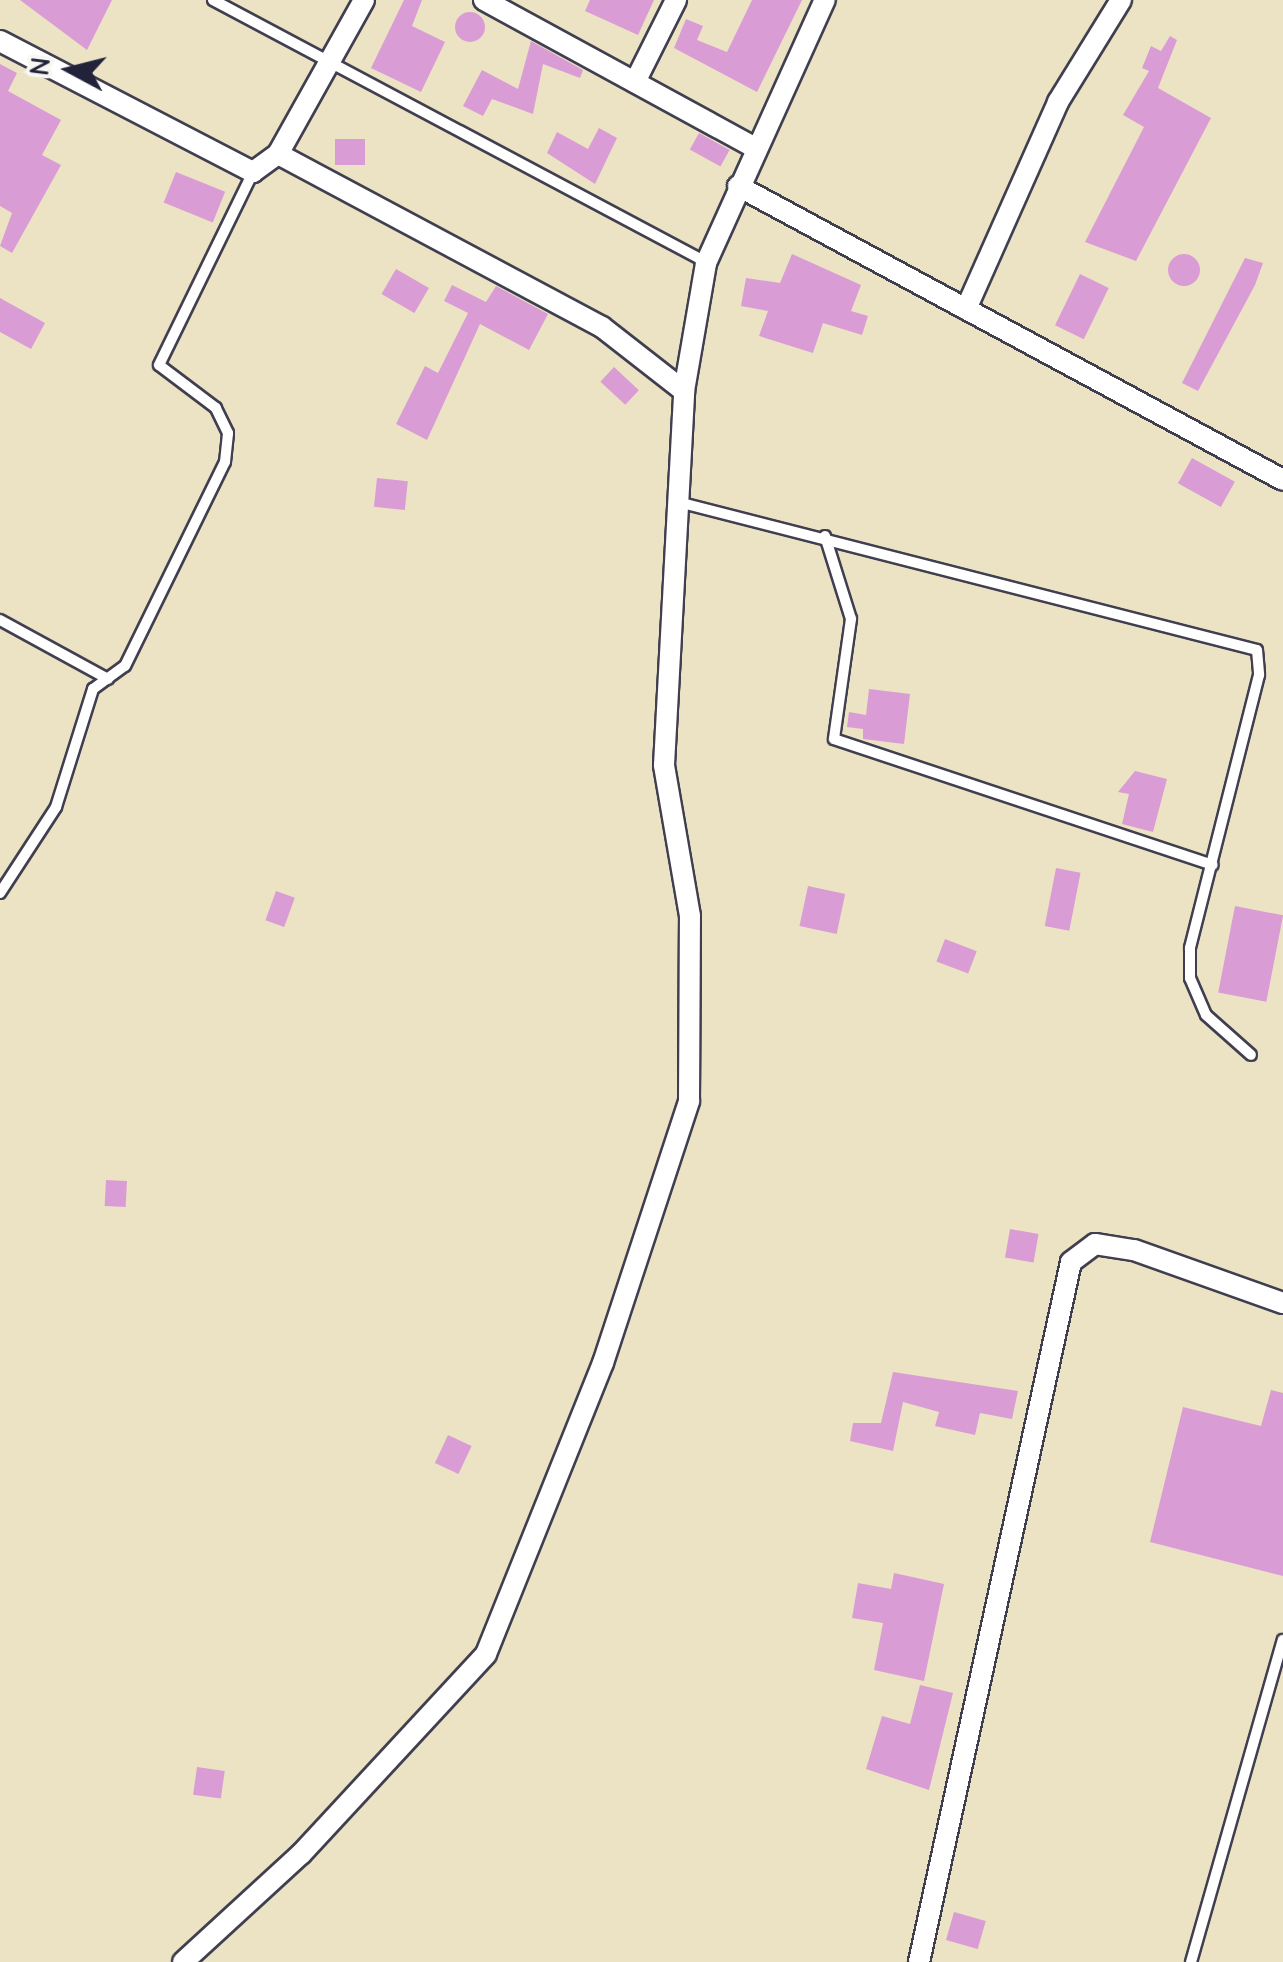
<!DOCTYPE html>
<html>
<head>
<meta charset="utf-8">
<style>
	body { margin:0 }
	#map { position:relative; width:1283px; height:1962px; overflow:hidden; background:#ece3c4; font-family:"Comic Neue",sans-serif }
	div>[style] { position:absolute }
	.building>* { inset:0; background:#da9cd5; transform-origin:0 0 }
	.round { border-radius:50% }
	.roads { filter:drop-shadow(2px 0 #403f50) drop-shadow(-2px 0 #403f50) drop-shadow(0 2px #403f50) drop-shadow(0 -2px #403f50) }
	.service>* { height:10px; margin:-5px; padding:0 5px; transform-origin:5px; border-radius:5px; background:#fff }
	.minor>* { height:20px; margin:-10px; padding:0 10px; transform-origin:10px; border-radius:10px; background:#fff }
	span { translate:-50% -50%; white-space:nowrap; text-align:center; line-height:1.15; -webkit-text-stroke:8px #f6f6f2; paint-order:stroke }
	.north { position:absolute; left:20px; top:20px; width:100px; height:100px; -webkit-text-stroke:8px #f6f6f2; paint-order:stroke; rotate:277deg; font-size:28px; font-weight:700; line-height:40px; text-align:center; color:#22223b }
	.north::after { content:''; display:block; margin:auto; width:35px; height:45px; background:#22223b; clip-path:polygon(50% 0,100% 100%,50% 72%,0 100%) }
</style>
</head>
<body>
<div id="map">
	<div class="building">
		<div style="clip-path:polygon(20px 0,112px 0,87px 50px)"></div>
		<div style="clip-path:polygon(404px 0,422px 0,412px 26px,445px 42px,421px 92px,371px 68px)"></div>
		<div style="clip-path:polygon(590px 0,654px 0,638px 35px,585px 11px)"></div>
		<div style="clip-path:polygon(752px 0,802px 0,757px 92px,674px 48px,686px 19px,703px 26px,697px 40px,727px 52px)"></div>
		<div class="round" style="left:455px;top:12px;width:30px;height:30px"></div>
		<div style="clip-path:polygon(1170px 36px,1177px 40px,1158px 88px,1211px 118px,1136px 261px,1085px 242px,1144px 127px,1123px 115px,1149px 71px,1142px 68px,1151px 46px,1161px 51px)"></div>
		<div style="clip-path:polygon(531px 41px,583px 70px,580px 78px,543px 64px,533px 114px,492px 99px,483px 116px,463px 106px,482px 70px,518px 89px)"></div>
		<div style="clip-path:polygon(0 64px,17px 73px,8px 91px,61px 120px,42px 155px,61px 165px,12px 253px,0 246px,12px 213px,0 206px)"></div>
		<div style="clip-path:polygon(599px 128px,617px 138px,595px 184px,547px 153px,557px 132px,588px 149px)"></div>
		<div style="left:699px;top:133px;width:35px;height:19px;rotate:29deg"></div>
		<div style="left:335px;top:139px;width:30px;height:26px"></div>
		<div style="left:176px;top:172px;width:53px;height:33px;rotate:22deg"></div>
		<div style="clip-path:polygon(792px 254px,861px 285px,851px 311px,868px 316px,862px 335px,823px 323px,813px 353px,759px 336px,768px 311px,741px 306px,746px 278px,780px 283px)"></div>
		<div class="round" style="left:1168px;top:254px;width:32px;height:32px"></div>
		<div style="clip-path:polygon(1245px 258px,1263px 263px,1255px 285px,1198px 391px,1182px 383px)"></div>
		<div style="left:396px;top:269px;width:38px;height:29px;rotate:30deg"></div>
		<div style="left:1080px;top:274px;width:32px;height:57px;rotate:26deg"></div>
		<div style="clip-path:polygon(452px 285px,486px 302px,496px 286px,548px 314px,529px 350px,480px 324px,427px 440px,396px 424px,425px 366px,438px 373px,468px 313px,444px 301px)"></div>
		<div style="clip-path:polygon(0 298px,45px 323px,31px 349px,0 332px)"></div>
		<div style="left:614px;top:367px;width:34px;height:20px;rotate:43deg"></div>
		<div style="left:1192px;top:458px;width:49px;height:29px;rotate:29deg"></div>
		<div style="left:377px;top:478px;width:31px;height:29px;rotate:6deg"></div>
		<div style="clip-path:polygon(869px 689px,910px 694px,904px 744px,863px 739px,863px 729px,847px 727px,849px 712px,866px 715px)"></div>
		<div style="clip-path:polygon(1135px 771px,1167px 779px,1153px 832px,1122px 824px,1129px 794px,1118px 792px)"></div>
		<div style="left:1056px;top:868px;width:25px;height:59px;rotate:11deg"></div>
		<div style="left:808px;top:886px;width:38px;height:41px;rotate:12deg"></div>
		<div style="left:276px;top:891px;width:20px;height:31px;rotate:20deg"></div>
		<div style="left:1235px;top:906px;width:49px;height:88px;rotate:11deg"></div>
		<div style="left:945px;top:939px;width:34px;height:24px;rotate:21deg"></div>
		<div style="left:106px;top:1180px;width:21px;height:26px;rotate:3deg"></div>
		<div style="left:1010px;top:1229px;width:29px;height:29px;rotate:10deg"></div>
		<div style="clip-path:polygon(893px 1372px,1018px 1391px,1012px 1419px,980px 1413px,975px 1435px,935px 1426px,939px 1412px,903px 1402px,893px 1451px,850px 1441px,853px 1423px,881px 1423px)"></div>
		<div style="clip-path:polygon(1271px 1390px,1283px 1393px,1283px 1576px,1150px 1542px,1183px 1407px,1261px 1426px)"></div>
		<div style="left:448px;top:1435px;width:26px;height:31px;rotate:25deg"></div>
		<div style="clip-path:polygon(894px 1573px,944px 1584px,924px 1681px,874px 1670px,883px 1623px,852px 1618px,858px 1583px,891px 1589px)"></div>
		<div style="clip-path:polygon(920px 1685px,953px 1693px,929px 1790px,866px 1769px,882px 1716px,910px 1724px)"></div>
		<div style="left:197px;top:1767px;width:28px;height:28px;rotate:8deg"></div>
		<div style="left:954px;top:1912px;width:33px;height:29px;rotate:16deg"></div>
	</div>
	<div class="roads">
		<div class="service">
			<div style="left:213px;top:0;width:558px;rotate:27.99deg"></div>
			<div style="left:682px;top:503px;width:593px;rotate:14.34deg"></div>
			<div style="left:1257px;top:650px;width:25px;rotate:85deg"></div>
			<div style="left:1259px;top:675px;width:282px;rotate:104.2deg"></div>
			<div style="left:1190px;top:948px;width:30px;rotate:90deg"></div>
			<div style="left:1190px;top:978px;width:40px;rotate:66.6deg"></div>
			<div style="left:1206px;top:1015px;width:60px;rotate:41.6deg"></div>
			<div style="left:825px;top:536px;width:87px;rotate:72.6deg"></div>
			<div style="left:851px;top:619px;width:121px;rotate:98.1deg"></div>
			<div style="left:834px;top:739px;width:399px;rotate:18.4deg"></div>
			<div style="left:0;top:620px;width:123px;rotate:28.6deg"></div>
			<div style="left:0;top:893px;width:103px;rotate:-56.9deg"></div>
			<div style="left:56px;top:807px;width:124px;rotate:-72.6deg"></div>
			<div style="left:93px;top:689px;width:39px;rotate:-36deg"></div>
			<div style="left:125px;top:666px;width:227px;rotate:-63.9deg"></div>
			<div style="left:225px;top:462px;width:29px;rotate:-84deg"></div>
			<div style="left:228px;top:433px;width:28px;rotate:-116deg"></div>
			<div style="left:216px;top:408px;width:71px;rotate:-143deg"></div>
			<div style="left:159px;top:365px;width:215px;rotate:-64deg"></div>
			<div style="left:1191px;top:1962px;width:335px;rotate:-74.1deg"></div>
		</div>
		<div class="minor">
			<div style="left:484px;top:0;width:307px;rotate:28.6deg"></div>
			<div style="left:0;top:41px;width:285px;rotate:27.4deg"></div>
			<div style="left:253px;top:172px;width:31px;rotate:-36deg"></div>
			<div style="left:278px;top:154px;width:176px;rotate:-60.8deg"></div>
			<div style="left:635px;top:82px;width:92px;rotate:-63.4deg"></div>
			<div style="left:278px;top:154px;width:367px;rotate:28.1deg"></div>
			<div style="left:602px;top:327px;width:104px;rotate:38deg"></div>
			<div style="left:738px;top:186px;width:619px;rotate:28.34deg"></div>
			<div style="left:966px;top:309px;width:227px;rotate:-66deg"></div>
			<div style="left:1058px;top:102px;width:120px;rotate:-58.3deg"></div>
			<div style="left:183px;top:1962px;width:160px;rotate:-42.5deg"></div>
			<div style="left:301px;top:1854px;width:272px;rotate:-47.2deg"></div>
			<div style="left:486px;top:1654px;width:314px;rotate:-68.1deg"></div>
			<div style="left:603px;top:1363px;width:276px;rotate:-71.8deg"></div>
			<div style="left:689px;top:1101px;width:185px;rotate:-89.7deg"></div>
			<div style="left:690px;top:916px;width:153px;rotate:-99.8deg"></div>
			<div style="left:664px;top:765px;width:375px;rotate:-86.9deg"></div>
			<div style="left:684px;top:391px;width:130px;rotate:-80.2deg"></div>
			<div style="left:706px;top:263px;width:289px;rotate:-65.7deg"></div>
			<div style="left:919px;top:1962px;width:716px;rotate:-77.75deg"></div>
			<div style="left:1071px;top:1262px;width:30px;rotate:-37deg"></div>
			<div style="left:1095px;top:1244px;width:39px;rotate:9deg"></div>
			<div style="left:1134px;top:1250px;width:158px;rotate:19.6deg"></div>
		</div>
	</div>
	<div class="north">N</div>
</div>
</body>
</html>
